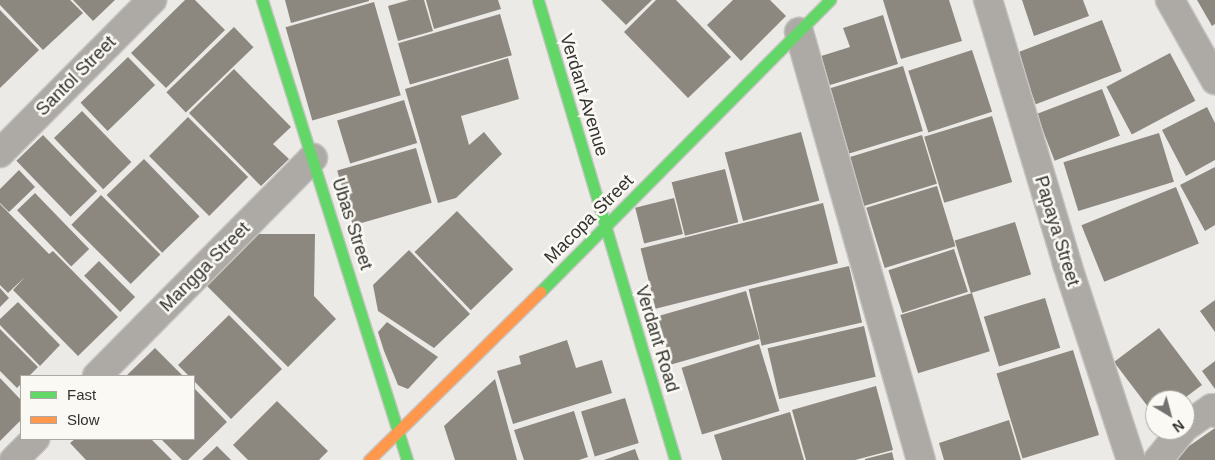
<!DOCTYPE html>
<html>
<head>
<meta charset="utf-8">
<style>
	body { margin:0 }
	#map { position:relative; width:1215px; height:460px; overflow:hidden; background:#eceae7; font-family:Helvetica,sans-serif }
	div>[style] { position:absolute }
	.building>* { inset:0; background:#8c887f; transform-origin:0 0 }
	.roads { filter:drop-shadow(1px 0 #c6c5c3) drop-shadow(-1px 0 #c6c5c3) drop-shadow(0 1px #c6c5c3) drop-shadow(0 -1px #c6c5c3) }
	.street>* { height:28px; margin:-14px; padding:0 14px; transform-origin:14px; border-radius:14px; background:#adaaa6 }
	.fast>* { height:11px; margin:-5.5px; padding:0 5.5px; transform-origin:5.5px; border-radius:5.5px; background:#63d668 }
	.slow>* { height:11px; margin:-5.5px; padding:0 5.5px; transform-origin:5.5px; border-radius:5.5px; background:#ff974d }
	span { translate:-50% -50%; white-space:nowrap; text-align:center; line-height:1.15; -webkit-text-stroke:5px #fbf9f3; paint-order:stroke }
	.street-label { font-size:18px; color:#333230 }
	.legend { position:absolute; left:20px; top:375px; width:175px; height:65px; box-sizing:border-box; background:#fbf9f3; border:1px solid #aba9a5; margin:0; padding:6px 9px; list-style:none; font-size:15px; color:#333230 }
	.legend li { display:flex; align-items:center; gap:10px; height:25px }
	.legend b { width:25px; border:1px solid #aba9a5 }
	.north { position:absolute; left:1145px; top:390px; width:50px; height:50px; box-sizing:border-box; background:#fbf9f3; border:1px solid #aba9a5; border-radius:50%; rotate:143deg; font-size:14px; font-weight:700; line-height:20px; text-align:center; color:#333230 }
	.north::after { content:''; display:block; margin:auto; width:18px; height:22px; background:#747270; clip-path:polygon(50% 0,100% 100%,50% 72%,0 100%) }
</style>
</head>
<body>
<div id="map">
	<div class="building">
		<div style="clip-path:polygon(0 0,70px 0,83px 13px,43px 50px,0 5px)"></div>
		<div style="clip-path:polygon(73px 0,115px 0,93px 21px)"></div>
		<div style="clip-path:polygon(185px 0,195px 0,225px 30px,166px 88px,131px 53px)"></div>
		<div style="clip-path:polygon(285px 0,369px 0,369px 1px,291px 23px)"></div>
		<div style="clip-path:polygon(409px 0,424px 0,433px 31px,398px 41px,388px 6px)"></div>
		<div style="clip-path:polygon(426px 0,498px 0,501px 9px,434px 29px)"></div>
		<div style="clip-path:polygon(601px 0,652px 0,626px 25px)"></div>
		<div style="clip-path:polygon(656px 0,676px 0,731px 57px,688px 98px,624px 32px)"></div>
		<div style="clip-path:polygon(733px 0,770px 0,786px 16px,741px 61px,707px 25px)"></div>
		<div style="clip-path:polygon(883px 0,949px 0,962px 41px,901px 59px)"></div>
		<div style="clip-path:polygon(1022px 0,1083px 0,1089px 16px,1034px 36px)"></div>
		<div style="clip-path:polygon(1197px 0,1215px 0,1215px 24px,1212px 26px)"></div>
		<div style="left:374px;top:2px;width:97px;height:92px;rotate:74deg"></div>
		<div style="clip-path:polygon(0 10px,39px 50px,0 88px)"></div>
		<div style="left:500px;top:14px;width:43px;height:106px;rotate:74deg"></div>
		<div style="clip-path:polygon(883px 15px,898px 64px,827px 86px,818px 57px,850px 47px,843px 28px)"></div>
		<div style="left:1102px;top:20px;width:55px;height:92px;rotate:69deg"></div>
		<div style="left:234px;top:27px;width:28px;height:94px;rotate:46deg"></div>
		<div style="left:972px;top:50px;width:65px;height:67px;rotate:72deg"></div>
		<div style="left:1170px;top:53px;width:54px;height:72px;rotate:62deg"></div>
		<div style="left:128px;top:57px;width:39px;height:66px;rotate:46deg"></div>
		<div style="clip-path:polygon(508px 58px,519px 99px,461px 116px,469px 145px,484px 132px,502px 154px,456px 198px,438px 203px,405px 89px)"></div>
		<div style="left:903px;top:66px;width:68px;height:77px;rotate:73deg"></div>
		<div style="clip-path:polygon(234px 69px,291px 127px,273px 144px,289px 159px,261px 186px,189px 113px)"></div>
		<div style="left:1102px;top:89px;width:50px;height:70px;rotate:69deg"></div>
		<div style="left:404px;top:100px;width:45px;height:70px;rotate:73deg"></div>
		<div style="clip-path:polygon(1207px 107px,1215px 123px,1215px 160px,1186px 176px,1162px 130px)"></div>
		<div style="left:82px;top:111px;width:71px;height:39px;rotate:46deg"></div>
		<div style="left:992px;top:116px;width:69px;height:71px;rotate:73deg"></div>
		<div style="left:188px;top:117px;width:85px;height:55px;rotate:45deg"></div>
		<div style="left:801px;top:132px;width:71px;height:79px;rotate:75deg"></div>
		<div style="left:1159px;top:133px;width:51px;height:100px;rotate:73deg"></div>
		<div style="left:43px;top:135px;width:78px;height:37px;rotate:46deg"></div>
		<div style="left:922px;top:135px;width:51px;height:77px;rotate:73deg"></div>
		<div style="left:416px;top:148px;width:57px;height:82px;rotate:74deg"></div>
		<div style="left:144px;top:159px;width:80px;height:52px;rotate:46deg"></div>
		<div style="clip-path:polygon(1215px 167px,1215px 225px,1205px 231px,1180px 185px)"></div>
		<div style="left:725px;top:169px;width:55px;height:55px;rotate:76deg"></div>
		<div style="clip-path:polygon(19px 170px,35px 187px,9px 212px,0 203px,0 189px)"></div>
		<div style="left:937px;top:186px;width:63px;height:74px;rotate:73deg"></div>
		<div style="left:1176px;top:187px;width:61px;height:102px;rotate:68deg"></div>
		<div style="left:35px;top:193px;width:78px;height:25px;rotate:46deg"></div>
		<div style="left:101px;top:195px;width:84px;height:42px;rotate:45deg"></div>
		<div style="left:674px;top:198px;width:37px;height:40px;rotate:76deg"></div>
		<div style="left:823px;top:203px;width:62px;height:188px;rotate:76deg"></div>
		<div style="clip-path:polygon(0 204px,49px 254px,53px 251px,118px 317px,78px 356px,13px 290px,25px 277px,8px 293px,0 285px)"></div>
		<div style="left:457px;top:211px;width:81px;height:59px;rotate:46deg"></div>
		<div style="left:1015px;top:222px;width:55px;height:63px;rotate:73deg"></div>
		<div style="clip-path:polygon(255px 234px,315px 234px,314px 296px,336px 319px,288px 367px,205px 284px)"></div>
		<div style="left:954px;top:249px;width:45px;height:69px;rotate:72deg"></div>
		<div style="clip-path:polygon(409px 250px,470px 314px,434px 348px,378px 311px,373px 285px)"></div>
		<div style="left:99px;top:261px;width:51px;height:21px;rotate:45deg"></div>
		<div style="left:849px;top:266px;width:58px;height:103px;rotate:77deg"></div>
		<div style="clip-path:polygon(0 288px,9px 298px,0 307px)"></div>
		<div style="left:746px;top:291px;width:50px;height:92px;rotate:74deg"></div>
		<div style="left:972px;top:293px;width:61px;height:75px;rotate:73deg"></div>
		<div style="left:1045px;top:298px;width:52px;height:64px;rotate:73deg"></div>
		<div style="clip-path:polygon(1215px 300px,1215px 332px,1200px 311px)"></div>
		<div style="clip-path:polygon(18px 302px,60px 345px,40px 366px,0 325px,0 319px)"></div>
		<div style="clip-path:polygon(229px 315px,282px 369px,231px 419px,194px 381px,194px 376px,189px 376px,178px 365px)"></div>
		<div style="clip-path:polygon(387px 322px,438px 357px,408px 389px,398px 385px,384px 351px,378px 332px)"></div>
		<div style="left:864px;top:326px;width:52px;height:99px;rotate:77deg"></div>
		<div style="clip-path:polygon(1159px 328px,1202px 385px,1182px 400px,1155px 400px,1155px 416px,1114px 362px)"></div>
		<div style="clip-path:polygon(0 329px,38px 367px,29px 376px,21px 376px,21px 384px,17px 388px,0 371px)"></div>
		<div style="clip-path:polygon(567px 340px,576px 368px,602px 360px,612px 393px,513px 424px,497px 371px,521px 364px,519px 356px)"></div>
		<div style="left:759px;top:344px;width:70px;height:81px;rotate:73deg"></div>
		<div style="clip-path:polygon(155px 348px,183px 376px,126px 376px)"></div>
		<div style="left:1073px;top:350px;width:89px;height:80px;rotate:73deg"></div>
		<div style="clip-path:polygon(1215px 361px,1215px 389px,1202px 371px)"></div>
		<div style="clip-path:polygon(0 378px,21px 400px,21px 420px,0 441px)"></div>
		<div style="clip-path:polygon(495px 379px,517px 460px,455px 460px,444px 426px)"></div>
		<div style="clip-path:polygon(876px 386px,893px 450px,855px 460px,806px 460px,792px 410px)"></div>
		<div style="clip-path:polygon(194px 388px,227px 422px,188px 460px,182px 460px,161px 439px,194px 439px)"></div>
		<div style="left:625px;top:398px;width:47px;height:46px;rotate:73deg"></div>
		<div style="clip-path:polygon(277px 401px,328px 451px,319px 460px,248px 460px,233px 445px)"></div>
		<div style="clip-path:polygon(574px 411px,588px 457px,579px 460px,524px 460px,514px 430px)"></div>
		<div style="clip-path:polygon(790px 412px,804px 460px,722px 460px,714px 435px)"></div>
		<div style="clip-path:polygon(1009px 420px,1021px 460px,944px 460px,939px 443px)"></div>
		<div style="clip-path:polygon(1215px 428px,1215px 460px,1169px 460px)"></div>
		<div style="clip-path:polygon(75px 439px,151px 439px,172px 460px,86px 460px,70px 443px)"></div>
		<div style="clip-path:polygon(217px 446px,231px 460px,202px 460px)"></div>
		<div style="clip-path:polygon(635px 449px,639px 460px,604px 460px)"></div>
		<div style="clip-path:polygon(892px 452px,894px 460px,865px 460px,865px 459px)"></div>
	</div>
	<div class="roads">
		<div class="street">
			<div style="left:988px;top:0;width:276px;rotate:73.3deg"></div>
			<div style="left:1067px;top:264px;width:206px;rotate:71.9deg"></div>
			<div style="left:1170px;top:0;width:92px;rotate:60.6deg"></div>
			<div style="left:799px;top:32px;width:445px;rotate:74.1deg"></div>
			<div style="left:0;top:153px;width:216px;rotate:-45.2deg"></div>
			<div style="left:97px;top:376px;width:307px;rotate:-45.3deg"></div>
			<div style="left:1185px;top:427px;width:33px;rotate:-35deg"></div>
			<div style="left:1212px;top:408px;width:6px;rotate:59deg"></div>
			<div style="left:14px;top:460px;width:30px;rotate:-45deg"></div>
			<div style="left:1158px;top:460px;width:38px;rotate:-51deg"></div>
		</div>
		<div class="fast">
			<div style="left:262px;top:0;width:482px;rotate:72.5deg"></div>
			<div style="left:538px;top:0;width:480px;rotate:73.4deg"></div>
			<div style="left:540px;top:292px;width:412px;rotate:-45.2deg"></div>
		</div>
		<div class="slow">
			<div style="left:369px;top:460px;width:240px;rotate:-44.5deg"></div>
		</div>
	</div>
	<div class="street-label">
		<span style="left:76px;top:76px;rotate:-45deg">Santol Street</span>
		<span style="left:584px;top:95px;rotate:73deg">Verdant Avenue</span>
		<span style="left:589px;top:219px;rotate:-45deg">Macopa Street</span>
		<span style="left:352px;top:224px;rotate:72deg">Ubas Street</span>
		<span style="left:1057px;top:231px;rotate:73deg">Papaya Street</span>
		<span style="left:205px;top:267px;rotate:-45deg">Mangga Street</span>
		<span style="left:657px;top:339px;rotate:73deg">Verdant Road</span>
	</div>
	<ul class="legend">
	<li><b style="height:6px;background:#63d668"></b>Fast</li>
	<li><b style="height:6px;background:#ff974d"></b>Slow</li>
	</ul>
	<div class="north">N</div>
</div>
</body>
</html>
